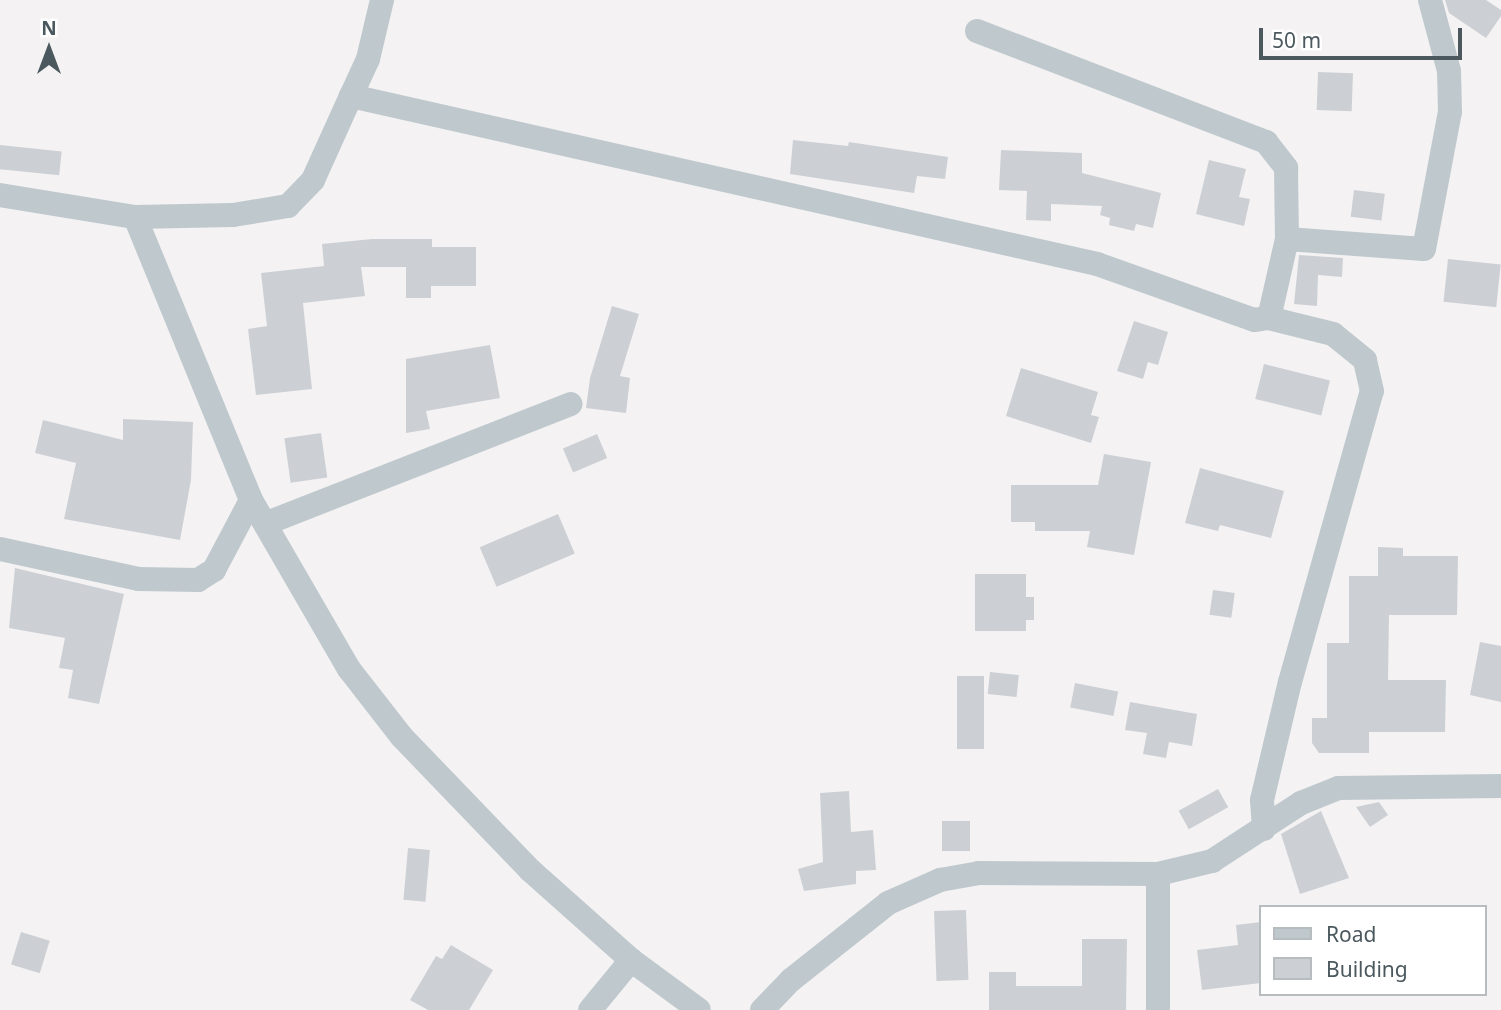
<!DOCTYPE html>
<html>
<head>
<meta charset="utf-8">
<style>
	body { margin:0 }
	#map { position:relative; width:1501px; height:1010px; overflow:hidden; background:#f4f2f3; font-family:"Noto Sans",sans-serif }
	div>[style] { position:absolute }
	.building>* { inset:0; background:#ccd0d4; transform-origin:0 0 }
	.street>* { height:24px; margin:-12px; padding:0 12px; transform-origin:12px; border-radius:12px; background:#bfc9cd }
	span { translate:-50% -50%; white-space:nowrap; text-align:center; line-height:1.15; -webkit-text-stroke:6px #fff; paint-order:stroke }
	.legend { position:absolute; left:1259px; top:905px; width:228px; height:91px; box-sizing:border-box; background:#fff; border:2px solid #b7bdbf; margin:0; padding:9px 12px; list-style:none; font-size:21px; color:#4b595f }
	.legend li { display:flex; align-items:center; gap:14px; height:35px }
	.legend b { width:35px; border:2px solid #b7bdbf }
	.north { position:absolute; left:14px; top:14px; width:70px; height:70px; -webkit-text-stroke:5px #fff; paint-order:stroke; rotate:0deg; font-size:19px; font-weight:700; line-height:28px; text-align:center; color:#4b595f }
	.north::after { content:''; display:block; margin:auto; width:24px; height:32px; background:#4b595f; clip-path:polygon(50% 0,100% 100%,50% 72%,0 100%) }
	.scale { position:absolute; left:1259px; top:28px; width:203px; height:32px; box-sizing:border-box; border:4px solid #4b595f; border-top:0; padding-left:9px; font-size:21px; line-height:24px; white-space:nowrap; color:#4b595f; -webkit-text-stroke:5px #fff; paint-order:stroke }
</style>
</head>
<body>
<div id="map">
	<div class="building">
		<div style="clip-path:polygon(1445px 0,1486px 0,1501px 10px,1501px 16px,1486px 38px,1449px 13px)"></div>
		<div style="left:1318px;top:72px;width:35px;height:38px;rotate:2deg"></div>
		<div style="clip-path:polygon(793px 140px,848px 146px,849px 142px,948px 157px,945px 179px,917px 176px,914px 193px,790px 174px)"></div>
		<div style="left:0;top:145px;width:62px;height:24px;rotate:6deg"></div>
		<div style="clip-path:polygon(1001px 150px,1082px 153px,1082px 173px,1161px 193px,1153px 228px,1136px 224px,1134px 231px,1109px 225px,1110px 218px,1100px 215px,1102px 206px,1051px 204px,1051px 221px,1026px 220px,1027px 191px,999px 190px)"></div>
		<div style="clip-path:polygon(1209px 160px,1246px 169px,1239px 197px,1250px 199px,1244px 226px,1196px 214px)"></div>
		<div style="left:1354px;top:190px;width:31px;height:27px;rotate:7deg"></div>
		<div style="clip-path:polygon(372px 239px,432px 239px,432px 247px,476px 247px,476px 286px,431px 286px,431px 298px,406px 298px,406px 267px,361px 267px,365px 296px,303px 303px,312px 389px,256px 395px,248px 329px,267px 326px,261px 273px,324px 266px,322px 244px)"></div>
		<div style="clip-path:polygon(1299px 255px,1343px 258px,1342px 277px,1318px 275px,1317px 306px,1294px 304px)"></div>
		<div style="left:1448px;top:259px;width:53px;height:43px;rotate:6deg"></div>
		<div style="clip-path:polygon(612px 306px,639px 314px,620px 376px,630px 378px,626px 413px,586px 408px,590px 378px)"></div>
		<div style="clip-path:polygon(1134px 321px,1168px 332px,1158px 365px,1148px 362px,1143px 379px,1117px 371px)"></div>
		<div style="clip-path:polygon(490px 345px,500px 398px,426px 411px,430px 429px,406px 433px,406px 359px)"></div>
		<div style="left:1264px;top:364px;width:68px;height:36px;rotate:14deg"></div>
		<div style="clip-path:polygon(1021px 368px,1098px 392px,1091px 415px,1099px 417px,1091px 443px,1006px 416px)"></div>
		<div style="clip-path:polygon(123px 419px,193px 422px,191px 480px,180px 540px,64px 519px,76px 463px,35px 453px,43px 420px,123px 440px)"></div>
		<div style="left:321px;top:433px;width:45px;height:37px;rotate:82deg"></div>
		<div style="left:597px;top:434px;width:26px;height:37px;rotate:67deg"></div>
		<div style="clip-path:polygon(1104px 454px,1151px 462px,1134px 555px,1087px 547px,1090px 531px,1035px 531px,1035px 522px,1011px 522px,1011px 485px,1098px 485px)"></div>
		<div style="clip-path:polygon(1200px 468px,1284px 491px,1271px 538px,1220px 525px,1218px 531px,1185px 523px)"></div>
		<div style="left:558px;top:514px;width:43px;height:85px;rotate:67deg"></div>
		<div style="clip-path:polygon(1378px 547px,1403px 548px,1403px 556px,1458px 556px,1457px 615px,1389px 615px,1388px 680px,1446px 680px,1445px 732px,1369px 732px,1369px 753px,1319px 753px,1312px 743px,1312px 718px,1327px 718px,1327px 643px,1349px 643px,1349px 576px,1378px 576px)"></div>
		<div style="clip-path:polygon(15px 568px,124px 594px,99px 704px,68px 698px,73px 670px,59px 668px,65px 638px,9px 628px)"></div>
		<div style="clip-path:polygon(975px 574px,1026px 574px,1026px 597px,1034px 597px,1034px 620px,1026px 620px,1026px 631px,975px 631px)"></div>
		<div style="left:1213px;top:590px;width:22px;height:25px;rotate:8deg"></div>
		<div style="clip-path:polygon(1480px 642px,1501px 646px,1501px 702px,1470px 695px)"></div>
		<div style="left:990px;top:672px;width:29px;height:22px;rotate:6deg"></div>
		<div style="left:957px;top:676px;width:27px;height:73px"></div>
		<div style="left:1075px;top:683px;width:44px;height:25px;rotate:11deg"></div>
		<div style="clip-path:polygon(1130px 702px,1197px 714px,1192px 746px,1169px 742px,1166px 758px,1143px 754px,1147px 733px,1125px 730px)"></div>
		<div style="left:1218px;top:789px;width:21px;height:45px;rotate:61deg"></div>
		<div style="clip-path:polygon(849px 791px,851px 832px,873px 830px,876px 870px,856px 871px,856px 884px,804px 891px,798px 869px,823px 862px,820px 793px)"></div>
		<div style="clip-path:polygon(1379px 802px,1388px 815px,1370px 827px,1356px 807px)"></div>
		<div style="clip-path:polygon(1321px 811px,1349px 878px,1300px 894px,1281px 834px)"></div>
		<div style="left:942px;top:821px;width:28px;height:30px"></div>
		<div style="left:408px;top:848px;width:22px;height:52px;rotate:5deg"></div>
		<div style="left:966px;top:910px;width:70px;height:32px;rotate:88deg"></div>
		<div style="clip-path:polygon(1261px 922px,1261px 983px,1202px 990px,1197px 950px,1238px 945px,1236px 925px)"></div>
		<div style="left:21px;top:932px;width:30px;height:34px;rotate:17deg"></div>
		<div style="clip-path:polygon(1082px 939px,1127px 939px,1126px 1010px,989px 1010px,989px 972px,1016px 972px,1016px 986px,1082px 986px)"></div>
		<div style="clip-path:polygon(451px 945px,493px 970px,469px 1010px,428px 1010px,410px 1000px,436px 956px,442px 959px)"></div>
	</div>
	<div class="street">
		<div style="left:977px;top:31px;width:310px;rotate:21deg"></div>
		<div style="left:1266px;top:142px;width:33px;rotate:52deg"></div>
		<div style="left:1286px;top:168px;width:71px;rotate:89.2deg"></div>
		<div style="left:351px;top:96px;width:765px;rotate:12.69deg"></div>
		<div style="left:1097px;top:264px;width:167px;rotate:19.6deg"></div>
		<div style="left:1254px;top:320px;width:15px;rotate:-8deg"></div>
		<div style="left:1269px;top:318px;width:81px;rotate:-77.2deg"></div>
		<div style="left:1287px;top:239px;width:137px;rotate:4.2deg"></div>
		<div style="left:1424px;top:249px;width:139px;rotate:-79.3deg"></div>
		<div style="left:1450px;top:112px;width:41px;rotate:-91.4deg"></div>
		<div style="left:1449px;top:71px;width:73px;rotate:-105deg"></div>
		<div style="left:0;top:195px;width:137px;rotate:9.3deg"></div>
		<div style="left:135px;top:217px;width:98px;rotate:-1.2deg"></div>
		<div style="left:233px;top:215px;width:56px;rotate:-9.3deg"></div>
		<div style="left:288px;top:206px;width:36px;rotate:-46deg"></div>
		<div style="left:313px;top:180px;width:92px;rotate:-65.7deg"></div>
		<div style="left:351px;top:96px;width:41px;rotate:-65.3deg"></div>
		<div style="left:368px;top:59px;width:61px;rotate:-76.7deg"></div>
		<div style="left:135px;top:217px;width:306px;rotate:67.7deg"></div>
		<div style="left:251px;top:500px;width:195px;rotate:59.9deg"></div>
		<div style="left:349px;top:669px;width:86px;rotate:52.1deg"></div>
		<div style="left:402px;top:737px;width:185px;rotate:46.1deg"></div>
		<div style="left:530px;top:870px;width:135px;rotate:41.7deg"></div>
		<div style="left:631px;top:960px;width:84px;rotate:36.3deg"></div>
		<div style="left:267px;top:523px;width:326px;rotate:-21.4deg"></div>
		<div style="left:0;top:549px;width:142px;rotate:12.2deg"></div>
		<div style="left:139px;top:579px;width:59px;rotate:1deg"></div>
		<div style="left:198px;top:580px;width:19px;rotate:-32deg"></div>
		<div style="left:214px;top:570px;width:79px;rotate:-62.1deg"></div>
		<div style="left:1264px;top:829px;width:29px;rotate:-94deg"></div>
		<div style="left:1262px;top:800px;width:121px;rotate:-76.7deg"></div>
		<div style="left:1290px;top:682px;width:302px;rotate:-74.3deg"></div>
		<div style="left:1372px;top:391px;width:32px;rotate:-103deg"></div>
		<div style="left:1365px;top:360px;width:41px;rotate:-140.9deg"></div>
		<div style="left:1333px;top:334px;width:66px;rotate:-166deg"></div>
		<div style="left:590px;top:1010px;width:65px;rotate:-50.6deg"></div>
		<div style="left:762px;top:1010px;width:42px;rotate:-46deg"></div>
		<div style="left:791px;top:980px;width:124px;rotate:-38.4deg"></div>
		<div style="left:888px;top:903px;width:57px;rotate:-23.9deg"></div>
		<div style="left:940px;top:880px;width:40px;rotate:-10deg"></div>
		<div style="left:979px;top:873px;width:179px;rotate:0.3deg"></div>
		<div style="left:1158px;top:874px;width:56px;rotate:-13.5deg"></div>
		<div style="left:1212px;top:861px;width:106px;rotate:-33.1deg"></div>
		<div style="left:1301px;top:803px;width:40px;rotate:-22deg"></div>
		<div style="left:1338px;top:788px;width:163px;rotate:-0.7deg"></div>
		<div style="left:1158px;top:1010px;width:136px;rotate:-90deg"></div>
	</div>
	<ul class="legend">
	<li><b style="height:9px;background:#bfc9cd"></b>Road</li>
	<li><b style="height:19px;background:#ccd0d4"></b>Building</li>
	</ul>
	<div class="north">N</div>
	<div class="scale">50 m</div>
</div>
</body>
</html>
